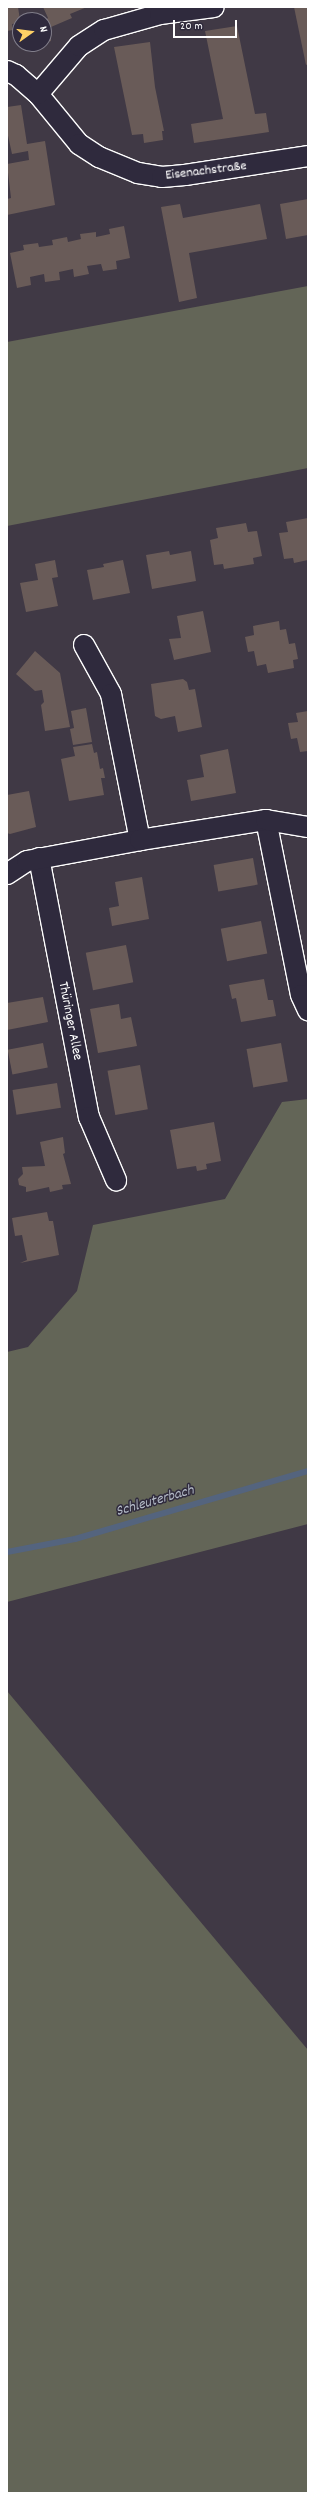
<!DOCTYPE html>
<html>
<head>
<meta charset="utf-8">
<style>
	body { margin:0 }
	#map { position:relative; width:315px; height:2500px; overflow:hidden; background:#403945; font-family:Dekko,sans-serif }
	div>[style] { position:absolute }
	.green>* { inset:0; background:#636557 }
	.stream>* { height:6px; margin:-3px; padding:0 3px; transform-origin:3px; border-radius:3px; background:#54647e }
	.building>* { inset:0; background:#695b58; transform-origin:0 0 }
	.roads { filter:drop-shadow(1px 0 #fff) drop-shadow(-1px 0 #fff) drop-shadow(0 1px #fff) drop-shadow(0 -1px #fff) }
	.minor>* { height:20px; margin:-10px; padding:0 10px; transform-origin:10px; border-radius:10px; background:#2f2a3d }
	span { translate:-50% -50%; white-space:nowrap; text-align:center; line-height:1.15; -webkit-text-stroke:3px #2f2a3d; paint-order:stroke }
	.street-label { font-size:14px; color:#fff }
	.water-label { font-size:15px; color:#b2b9c5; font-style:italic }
	.frame { position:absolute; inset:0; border:8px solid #fff; pointer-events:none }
	.north { position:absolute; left:12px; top:12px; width:40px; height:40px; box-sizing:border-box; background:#2f2a3d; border:1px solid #827f8b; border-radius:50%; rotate:76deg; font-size:11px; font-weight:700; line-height:16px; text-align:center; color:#fff }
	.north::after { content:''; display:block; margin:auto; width:14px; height:18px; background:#ffd166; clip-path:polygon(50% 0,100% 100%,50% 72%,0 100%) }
	.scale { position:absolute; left:173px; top:20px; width:64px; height:18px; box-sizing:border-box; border:2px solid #fff; border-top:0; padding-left:5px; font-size:12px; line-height:14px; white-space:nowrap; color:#fff; -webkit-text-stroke:3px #2f2a3d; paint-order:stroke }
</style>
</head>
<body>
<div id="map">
	<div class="green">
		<div style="clip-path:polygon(308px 286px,308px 468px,7px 526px,7px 342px)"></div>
		<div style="clip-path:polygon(308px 1099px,308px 1524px,7px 1602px,7px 1352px,28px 1347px,77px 1291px,93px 1225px,225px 1199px,282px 1102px)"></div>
		<div style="clip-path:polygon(7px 1691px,308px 2050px,308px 2493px,7px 2493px)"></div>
	</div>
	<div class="stream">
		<div style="left:7px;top:1552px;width:69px;rotate:-10.8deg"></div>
		<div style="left:75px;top:1539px;width:243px;rotate:-16.3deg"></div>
	</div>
	<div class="building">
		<div style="clip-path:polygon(7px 7px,18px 7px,20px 20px,20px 23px,12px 24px,13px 30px,7px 31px)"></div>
		<div style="clip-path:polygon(43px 7px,87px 7px,70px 14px,72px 18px,51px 27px,51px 41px,44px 43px,44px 21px,48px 18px)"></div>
		<div style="clip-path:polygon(294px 7px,308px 7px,308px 64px,306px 65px)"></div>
		<div style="clip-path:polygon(237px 26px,255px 114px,266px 113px,269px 132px,194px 143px,191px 124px,223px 119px,205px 31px)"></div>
		<div style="clip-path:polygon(150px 42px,155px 87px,164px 131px,162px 131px,163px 140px,144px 143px,143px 134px,132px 135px,114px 47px)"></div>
		<div style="clip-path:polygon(21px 105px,27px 144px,45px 141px,55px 205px,7px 215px,7px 199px,11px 198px,7px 164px,29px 160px,28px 151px,12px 154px,7px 131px,7px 107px)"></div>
		<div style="clip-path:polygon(308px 199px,308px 235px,286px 239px,280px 204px)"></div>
		<div style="clip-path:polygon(180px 204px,183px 218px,260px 204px,267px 239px,189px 253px,197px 298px,179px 302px,161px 207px)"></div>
		<div style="clip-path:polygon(124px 226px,130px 258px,116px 261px,117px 269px,103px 271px,101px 264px,87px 266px,89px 274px,74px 277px,73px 269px,59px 272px,60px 280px,45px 282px,44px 274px,30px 277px,31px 285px,17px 288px,10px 253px,24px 250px,23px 245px,38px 243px,39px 247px,53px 245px,52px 240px,67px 237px,68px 242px,81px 239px,80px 234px,96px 232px,96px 237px,110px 234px,109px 229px)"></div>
		<div style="clip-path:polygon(308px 518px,308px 560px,294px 563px,293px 558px,284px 559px,279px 533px,288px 532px,286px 522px)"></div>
		<div style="clip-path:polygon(246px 523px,248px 532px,257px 531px,262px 556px,253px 558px,254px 564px,224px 569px,223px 564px,214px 565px,210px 540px,218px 538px,216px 528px)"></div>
		<div style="clip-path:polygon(169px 551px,170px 555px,191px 551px,196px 581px,152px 589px,146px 555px)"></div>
		<div style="clip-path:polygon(55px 560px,58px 577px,52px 578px,58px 606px,26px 612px,20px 583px,38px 580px,35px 564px)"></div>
		<div style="clip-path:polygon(123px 560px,130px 593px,93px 600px,87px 570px,104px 567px,103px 564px)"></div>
		<div style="clip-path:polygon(203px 611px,211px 652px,174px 660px,169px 639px,181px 638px,177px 616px)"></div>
		<div style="clip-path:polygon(279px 621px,280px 630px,286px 629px,289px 644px,295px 643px,298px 659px,293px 660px,294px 668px,268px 673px,266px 664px,257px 666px,254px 651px,248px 652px,245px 637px,254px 635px,253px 626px)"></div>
		<div style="clip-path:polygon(35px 651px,60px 673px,70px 727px,45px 731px,41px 705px,44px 702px,42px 690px,35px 691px,16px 674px)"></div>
		<div style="clip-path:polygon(183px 679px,187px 682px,189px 690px,195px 689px,202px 727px,178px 732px,175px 716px,161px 719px,155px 716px,151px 684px)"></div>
		<div style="clip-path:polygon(86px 708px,92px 742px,73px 745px,70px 729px,74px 728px,71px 711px)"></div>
		<div style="clip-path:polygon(308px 711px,308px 751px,300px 752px,297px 738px,291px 739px,288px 723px,298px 722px,296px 713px)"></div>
		<div style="clip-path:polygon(92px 744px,94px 753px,97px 752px,100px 769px,103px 768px,105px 778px,101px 778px,104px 795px,69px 801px,61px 759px,75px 756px,73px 747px)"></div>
		<div style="clip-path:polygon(228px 749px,236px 793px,191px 801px,187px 780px,204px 777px,200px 755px)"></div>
		<div style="clip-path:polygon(29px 791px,36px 827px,10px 834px,7px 833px,7px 795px)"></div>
		<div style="left:253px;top:858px;width:27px;height:40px;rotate:80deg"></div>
		<div style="clip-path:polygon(142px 877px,149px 919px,112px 926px,109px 908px,119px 906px,115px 882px)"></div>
		<div style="left:261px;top:921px;width:33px;height:41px;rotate:79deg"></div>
		<div style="left:126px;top:945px;width:38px;height:41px;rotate:79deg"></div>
		<div style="clip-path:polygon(264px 979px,268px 1000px,273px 1000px,276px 1016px,241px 1022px,236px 998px,232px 999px,229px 985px)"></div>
		<div style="clip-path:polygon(43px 997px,48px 1022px,7px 1030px,7px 1003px)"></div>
		<div style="clip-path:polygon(119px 1004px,121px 1019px,131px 1017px,137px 1046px,98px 1053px,90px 1009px)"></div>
		<div style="left:43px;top:1043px;width:25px;height:36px;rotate:79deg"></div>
		<div style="left:281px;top:1043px;width:39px;height:35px;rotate:80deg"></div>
		<div style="left:140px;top:1065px;width:45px;height:33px;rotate:80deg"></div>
		<div style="left:57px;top:1083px;width:25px;height:45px;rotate:81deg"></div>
		<div style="clip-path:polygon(214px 1122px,221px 1161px,206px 1164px,207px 1169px,197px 1171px,196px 1166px,177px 1169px,170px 1130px)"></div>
		<div style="clip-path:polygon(63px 1137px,65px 1153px,63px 1154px,71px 1184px,62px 1185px,63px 1189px,50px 1192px,49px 1187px,26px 1192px,26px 1187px,19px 1185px,18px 1179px,23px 1174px,22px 1167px,45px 1166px,40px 1142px)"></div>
		<div style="clip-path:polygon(47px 1212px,49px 1221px,53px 1221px,59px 1255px,20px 1263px,27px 1260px,22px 1235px,15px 1236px,12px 1218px)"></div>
	</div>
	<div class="roads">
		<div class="minor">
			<div style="left:7px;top:71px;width:10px;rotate:24deg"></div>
			<div style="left:16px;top:75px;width:29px;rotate:41deg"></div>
			<div style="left:38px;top:94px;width:65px;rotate:50.6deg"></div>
			<div style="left:79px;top:144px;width:24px;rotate:33deg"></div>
			<div style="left:99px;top:157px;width:42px;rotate:22.3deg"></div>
			<div style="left:138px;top:173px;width:24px;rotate:9deg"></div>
			<div style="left:162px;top:177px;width:23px;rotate:-5deg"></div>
			<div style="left:185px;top:175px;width:124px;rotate:-8.8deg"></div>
			<div style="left:38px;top:94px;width:63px;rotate:-49.5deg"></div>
			<div style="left:79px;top:46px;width:30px;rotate:-33deg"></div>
			<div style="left:104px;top:30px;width:58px;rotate:-15.9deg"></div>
			<div style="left:160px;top:14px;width:54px;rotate:-7.4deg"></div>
			<div style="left:84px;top:645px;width:56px;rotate:61.1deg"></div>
			<div style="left:111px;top:694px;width:149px;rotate:78.8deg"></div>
			<div style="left:266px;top:820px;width:178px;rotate:78.7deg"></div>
			<div style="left:301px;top:995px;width:17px;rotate:65deg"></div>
			<div style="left:39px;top:858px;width:264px;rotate:79.1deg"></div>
			<div style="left:89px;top:1117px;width:69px;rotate:66.8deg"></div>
			<div style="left:7px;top:874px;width:24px;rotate:-33deg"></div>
			<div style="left:27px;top:861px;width:115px;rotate:-10.5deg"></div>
			<div style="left:140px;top:840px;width:128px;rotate:-9deg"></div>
			<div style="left:266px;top:820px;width:43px;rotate:9.5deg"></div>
		</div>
	</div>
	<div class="street-label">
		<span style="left:206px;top:171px;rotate:-7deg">Eisenachstraße</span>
		<span style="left:70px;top:1021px;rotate:79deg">Thüringer Allee</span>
	</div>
	<div class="water-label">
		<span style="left:155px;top:1502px;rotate:-16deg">Schleuterbach</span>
	</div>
	<div class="frame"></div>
	<div class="north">N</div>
	<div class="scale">20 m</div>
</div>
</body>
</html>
